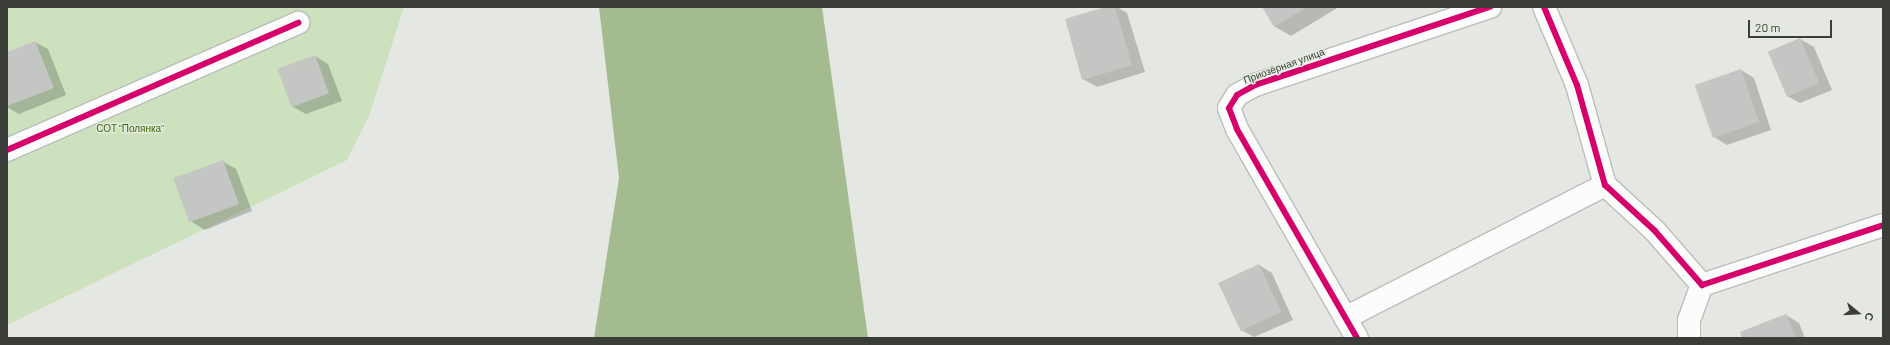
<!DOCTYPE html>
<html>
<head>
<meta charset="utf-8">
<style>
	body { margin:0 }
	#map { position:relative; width:1890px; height:345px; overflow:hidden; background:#e5e8e2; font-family:Barlow,sans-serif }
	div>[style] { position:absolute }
	.green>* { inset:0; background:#cde1be }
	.water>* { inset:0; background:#a3bb8e }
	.shadow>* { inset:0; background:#0003 }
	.building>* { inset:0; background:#c3c6c2; transform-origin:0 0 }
	.roads { filter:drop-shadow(1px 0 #bbbeb9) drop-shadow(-1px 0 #bbbeb9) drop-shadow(0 1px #bbbeb9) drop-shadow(0 -1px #bbbeb9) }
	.minor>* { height:22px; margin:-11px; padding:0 11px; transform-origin:11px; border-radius:11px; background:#fbfcfb }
	.cycleway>* { height:6px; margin:-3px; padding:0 3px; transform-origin:3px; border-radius:3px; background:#d6006c }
	span { translate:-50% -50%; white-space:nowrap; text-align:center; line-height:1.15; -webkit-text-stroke:3px #e4ebdf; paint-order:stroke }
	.street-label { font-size:10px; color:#3a3d38 }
	.park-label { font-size:10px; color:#3c6402 }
	.frame { position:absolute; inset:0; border:8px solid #3a3d38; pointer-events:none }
	.north { position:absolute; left:1838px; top:293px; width:40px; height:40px; -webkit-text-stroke:3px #e4ebdf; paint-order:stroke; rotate:108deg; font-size:11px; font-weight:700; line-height:16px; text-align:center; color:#3a3d38 }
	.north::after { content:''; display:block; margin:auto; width:14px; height:18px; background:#3a3d38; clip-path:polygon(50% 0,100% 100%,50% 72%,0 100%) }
	.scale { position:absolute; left:1748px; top:20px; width:84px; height:18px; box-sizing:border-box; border:2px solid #3a3d38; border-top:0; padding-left:5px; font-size:12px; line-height:14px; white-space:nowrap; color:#3a3d38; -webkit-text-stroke:3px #e4ebdf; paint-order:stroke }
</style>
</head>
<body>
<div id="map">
	<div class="green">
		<div style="clip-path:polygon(7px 7px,404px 7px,369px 116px,347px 160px,7px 325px)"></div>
	</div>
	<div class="water">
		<div style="clip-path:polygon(599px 7px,822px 7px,868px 338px,594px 338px,619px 178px)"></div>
	</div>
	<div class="shadow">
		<div style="clip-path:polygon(1109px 7px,1117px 7px,1127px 13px,1145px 72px,1097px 87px,1083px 79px)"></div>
		<div style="clip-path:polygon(1263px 7px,1339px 7px,1291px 36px,1274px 26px)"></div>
		<div style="clip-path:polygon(1800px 39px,1814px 47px,1832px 90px,1800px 103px,1787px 96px,1769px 52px)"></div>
		<div style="clip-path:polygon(35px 42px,48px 49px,66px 95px,19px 114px,7px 107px,7px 53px)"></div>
		<div style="clip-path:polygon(315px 56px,328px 64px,342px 101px,306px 114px,293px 107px,280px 70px)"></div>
		<div style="clip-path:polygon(1741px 70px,1754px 78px,1771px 130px,1727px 145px,1714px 137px)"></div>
		<div style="clip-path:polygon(222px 161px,236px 169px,252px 211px,205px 230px,192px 222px)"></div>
		<div style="clip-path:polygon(1259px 265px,1272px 273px,1293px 320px,1254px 337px,1241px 330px)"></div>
		<div style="clip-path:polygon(1786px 315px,1799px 323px,1805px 338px,1743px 338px)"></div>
	</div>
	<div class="building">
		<div style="clip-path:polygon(1105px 7px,1115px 7px,1132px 65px,1082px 80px,1065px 19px)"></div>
		<div style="clip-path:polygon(1262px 7px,1307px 7px,1274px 27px)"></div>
		<div style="left:1800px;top:38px;width:49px;height:35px;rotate:67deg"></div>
		<div style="clip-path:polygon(35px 41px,54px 88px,7px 106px,7px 52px)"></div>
		<div style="left:315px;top:55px;width:41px;height:40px;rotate:70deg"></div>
		<div style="left:1741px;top:69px;width:56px;height:49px;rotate:71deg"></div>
		<div style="left:223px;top:160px;width:47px;height:53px;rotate:70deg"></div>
		<div style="left:1259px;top:264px;width:53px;height:45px;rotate:65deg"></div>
		<div style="clip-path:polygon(1786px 314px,1796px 338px,1742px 338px,1740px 332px)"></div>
	</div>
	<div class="roads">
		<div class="minor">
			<div style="left:1544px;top:7px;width:85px;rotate:67.1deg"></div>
			<div style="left:1577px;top:85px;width:104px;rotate:74.4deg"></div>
			<div style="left:1605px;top:185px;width:68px;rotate:42.6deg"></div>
			<div style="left:1655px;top:231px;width:72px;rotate:49deg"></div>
			<div style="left:1702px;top:285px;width:191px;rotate:-18.3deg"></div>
			<div style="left:7px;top:150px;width:318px;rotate:-23.6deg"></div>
			<div style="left:1347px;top:317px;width:290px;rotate:-27.1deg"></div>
			<div style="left:1357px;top:338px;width:241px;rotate:-119.9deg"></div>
			<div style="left:1237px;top:129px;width:22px;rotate:-111deg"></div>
			<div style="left:1229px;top:108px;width:15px;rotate:-58deg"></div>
			<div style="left:1237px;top:95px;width:21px;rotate:-29deg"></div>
			<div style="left:1255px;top:85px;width:248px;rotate:-18.4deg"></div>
			<div style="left:1689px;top:338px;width:18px;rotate:-90deg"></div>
			<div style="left:1689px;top:320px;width:37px;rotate:-70deg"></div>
		</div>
	</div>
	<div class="cycleway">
		<div style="left:1544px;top:7px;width:85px;rotate:67.1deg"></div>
		<div style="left:1577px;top:85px;width:104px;rotate:74.4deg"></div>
		<div style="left:1605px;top:185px;width:68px;rotate:42.6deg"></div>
		<div style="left:1655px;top:231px;width:72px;rotate:49deg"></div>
		<div style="left:1702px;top:285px;width:191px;rotate:-18.3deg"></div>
		<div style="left:7px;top:150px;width:318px;rotate:-23.6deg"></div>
		<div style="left:1357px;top:338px;width:241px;rotate:-119.9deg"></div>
		<div style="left:1237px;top:129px;width:22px;rotate:-111deg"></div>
		<div style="left:1229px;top:108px;width:15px;rotate:-58deg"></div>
		<div style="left:1237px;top:95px;width:21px;rotate:-29deg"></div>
		<div style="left:1255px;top:85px;width:248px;rotate:-18.4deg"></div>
	</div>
	<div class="street-label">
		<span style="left:1284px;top:66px;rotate:-20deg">Приозёрная улица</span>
	</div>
	<div class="park-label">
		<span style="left:130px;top:129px">СОТ "Полянка"</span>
	</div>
	<div class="frame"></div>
	<div class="north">С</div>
	<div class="scale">20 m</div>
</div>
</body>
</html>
